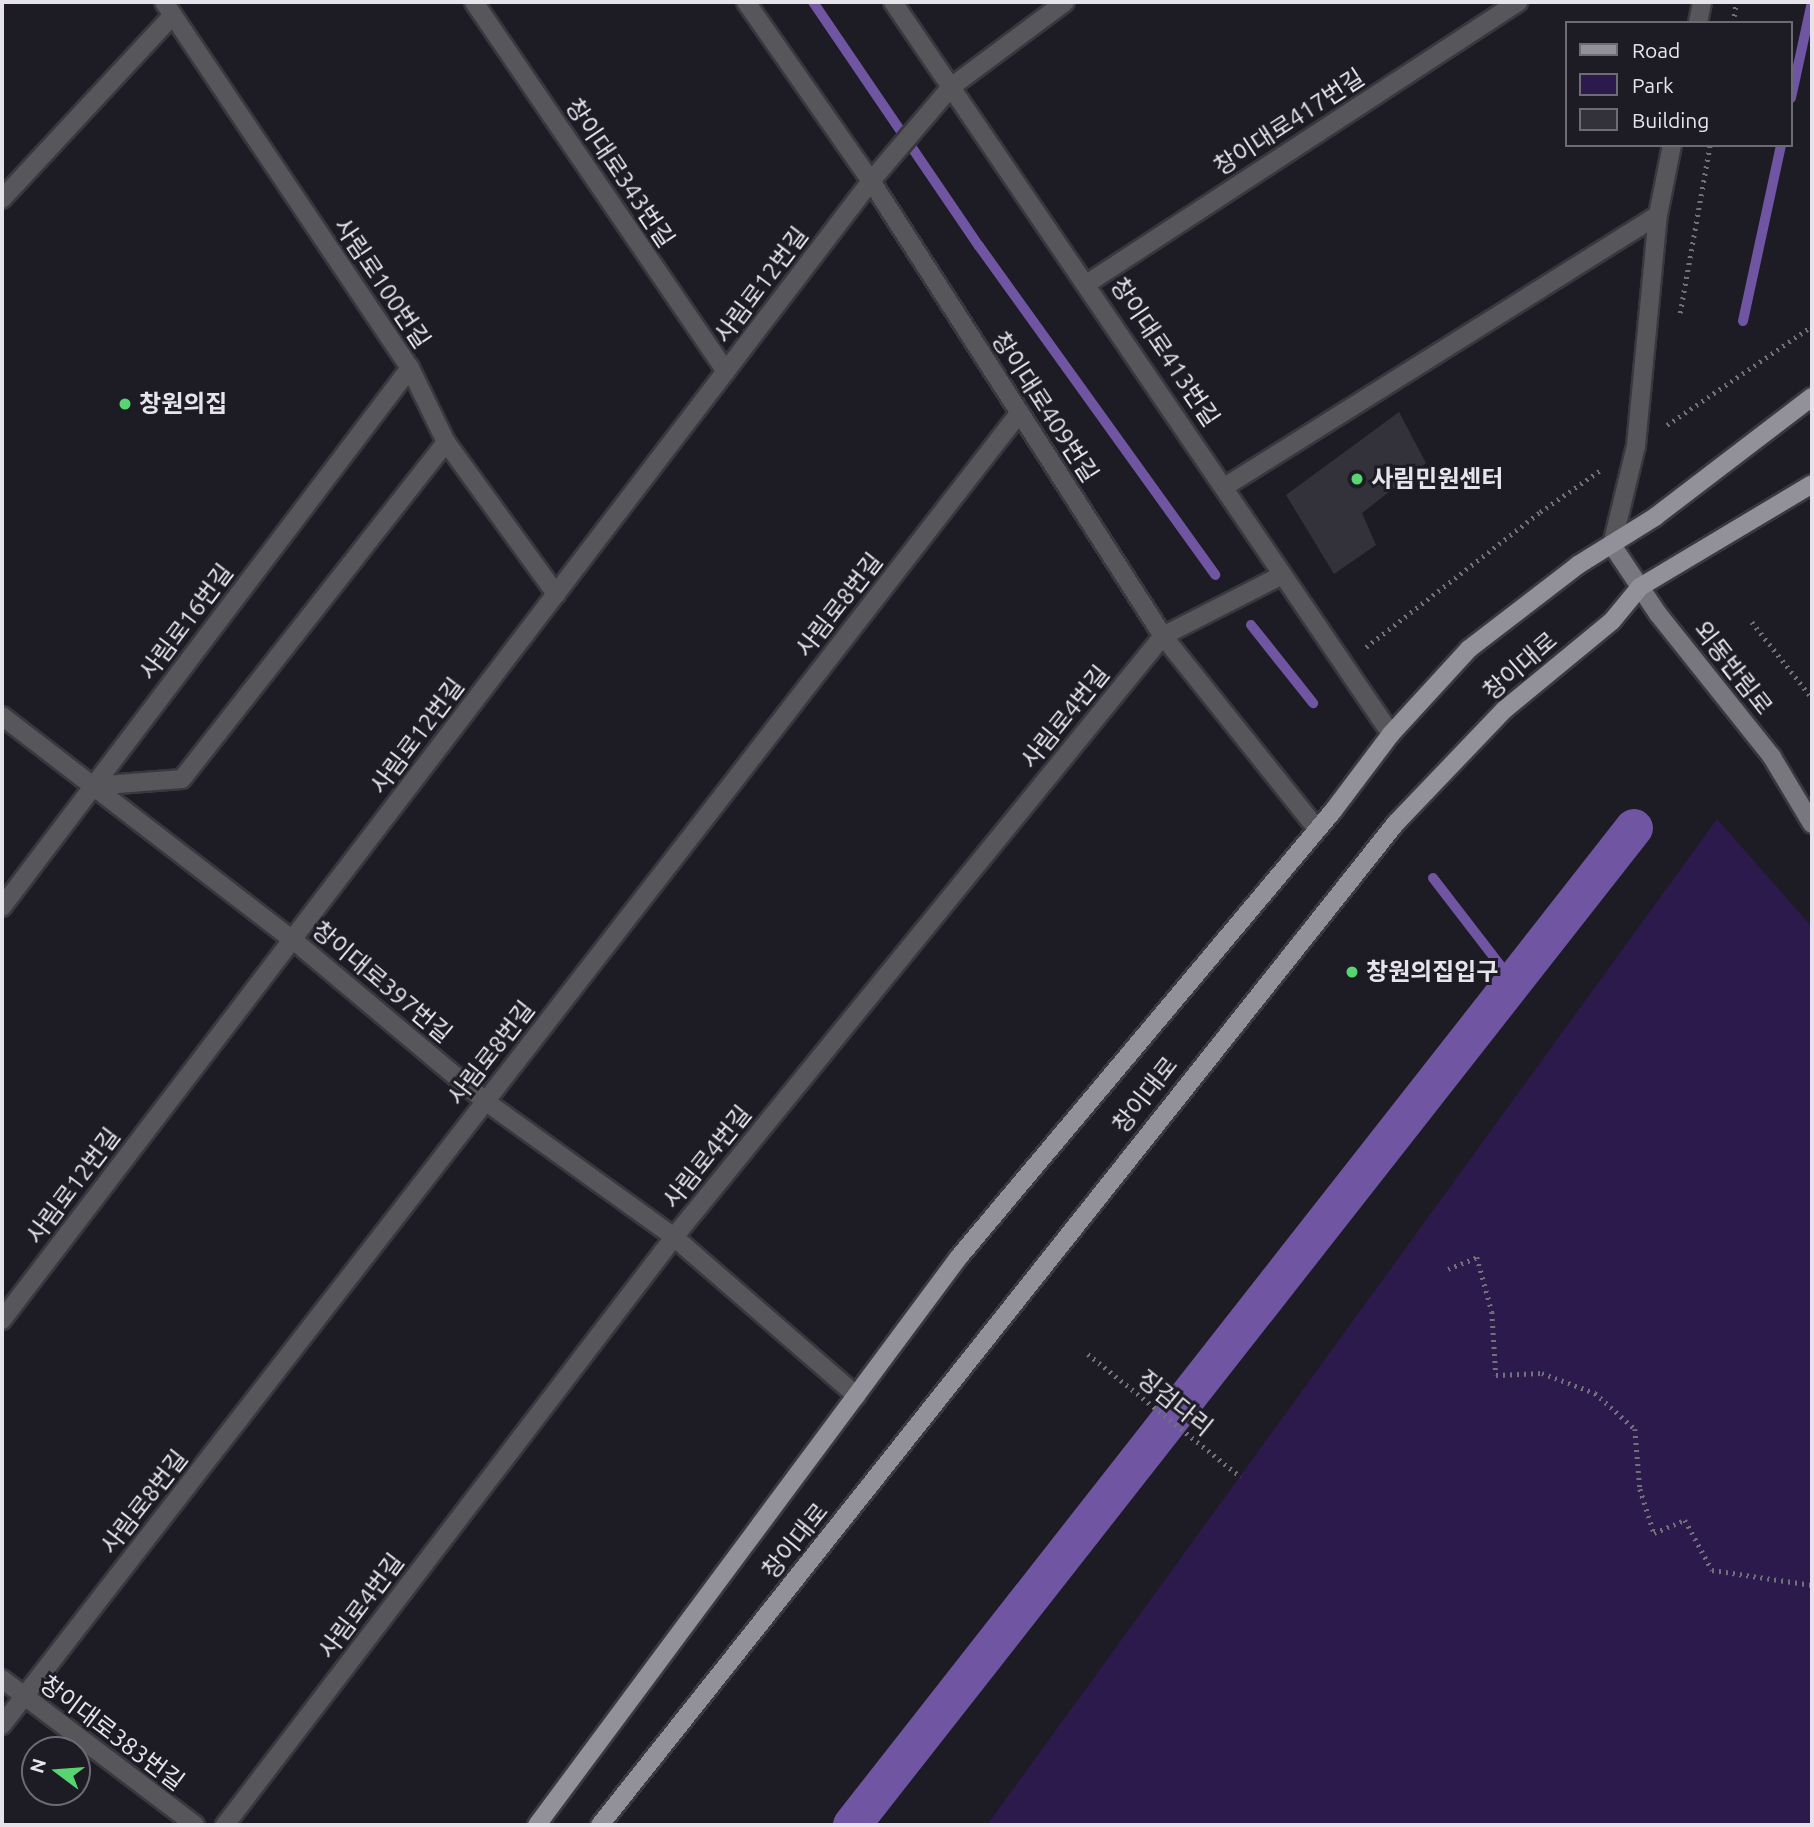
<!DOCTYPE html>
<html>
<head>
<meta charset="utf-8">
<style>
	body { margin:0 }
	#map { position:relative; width:1814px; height:1827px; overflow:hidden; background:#1d1b23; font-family:Ubuntu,"Noto Sans KR",sans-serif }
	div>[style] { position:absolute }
	.green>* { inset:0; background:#2d1a4d }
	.stream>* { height:10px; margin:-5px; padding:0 5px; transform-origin:5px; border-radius:5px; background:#6f55a2 }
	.canal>* { height:38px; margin:-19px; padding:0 19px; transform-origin:19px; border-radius:19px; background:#6f55a2 }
	.building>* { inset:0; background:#33313a }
	.path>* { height:4.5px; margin-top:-2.25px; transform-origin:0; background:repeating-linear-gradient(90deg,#727078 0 2px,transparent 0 7px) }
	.roads { filter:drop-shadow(2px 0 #39373f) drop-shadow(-2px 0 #39373f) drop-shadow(0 2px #39373f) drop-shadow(0 -2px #39373f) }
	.minor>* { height:18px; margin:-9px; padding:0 9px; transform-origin:9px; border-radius:9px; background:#57565a }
	.secondary>* { height:18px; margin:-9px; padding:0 9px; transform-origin:9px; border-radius:9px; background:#79777e }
	.primary>* { height:18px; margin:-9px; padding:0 9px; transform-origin:9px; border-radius:9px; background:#929099 }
	.dots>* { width:19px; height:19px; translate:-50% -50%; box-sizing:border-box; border:4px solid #1d1b23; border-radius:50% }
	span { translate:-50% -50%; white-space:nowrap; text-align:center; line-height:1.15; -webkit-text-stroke:6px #1d1b23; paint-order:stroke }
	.street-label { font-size:24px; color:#e6e4ea }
	.poi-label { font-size:24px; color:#e6e4ea; font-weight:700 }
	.left { translate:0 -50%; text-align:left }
	.frame { position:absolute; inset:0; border:4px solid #e6e4ea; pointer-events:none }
	.legend { position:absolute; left:1565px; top:21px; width:228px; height:126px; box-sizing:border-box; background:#1d1b23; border:2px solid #6d6b73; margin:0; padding:9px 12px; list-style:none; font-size:21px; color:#e6e4ea }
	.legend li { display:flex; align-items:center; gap:14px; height:35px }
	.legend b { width:35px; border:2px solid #6d6b73 }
	.north { position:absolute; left:21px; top:1736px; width:70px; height:70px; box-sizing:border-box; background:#1d1b23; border:2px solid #6d6b73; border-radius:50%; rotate:286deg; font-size:19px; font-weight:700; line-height:28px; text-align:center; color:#e6e4ea }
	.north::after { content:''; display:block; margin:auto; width:24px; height:32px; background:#57d570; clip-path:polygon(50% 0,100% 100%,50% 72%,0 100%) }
</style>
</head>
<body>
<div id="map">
	<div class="green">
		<div style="clip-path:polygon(1717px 819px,1812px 927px,1812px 1825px,987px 1825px)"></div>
	</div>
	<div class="stream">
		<div style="left:813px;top:2px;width:295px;rotate:55.8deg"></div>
		<div style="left:979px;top:246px;width:405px;rotate:54.3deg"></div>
		<div style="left:1791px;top:98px;width:98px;rotate:-77.7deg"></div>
		<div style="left:1743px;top:321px;width:180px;rotate:-77.8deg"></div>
		<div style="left:1251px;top:625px;width:100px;rotate:51.5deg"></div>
		<div style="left:1433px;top:878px;width:131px;rotate:52.4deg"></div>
	</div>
	<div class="canal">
		<div style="left:852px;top:1825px;width:1267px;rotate:-51.89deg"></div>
	</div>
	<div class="building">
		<div style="clip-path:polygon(1399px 412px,1426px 463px,1362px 513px,1376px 545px,1334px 574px,1286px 495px)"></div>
	</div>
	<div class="path">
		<div style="left:1733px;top:23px;width:21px;rotate:-82deg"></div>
		<div style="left:1680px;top:313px;width:171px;rotate:-79.9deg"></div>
		<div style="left:1667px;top:425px;width:176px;rotate:-34.3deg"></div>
		<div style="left:1752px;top:622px;width:97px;rotate:51.7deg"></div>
		<div style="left:1366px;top:647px;width:220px;rotate:-37.8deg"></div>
		<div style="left:1540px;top:512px;width:75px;rotate:-34.7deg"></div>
		<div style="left:1448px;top:1269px;width:31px;rotate:-22deg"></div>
		<div style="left:1477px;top:1257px;width:57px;rotate:74.7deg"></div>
		<div style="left:1492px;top:1312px;width:63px;rotate:86.4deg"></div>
		<div style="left:1496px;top:1375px;width:46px;rotate:-2.5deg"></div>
		<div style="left:1542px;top:1373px;width:57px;rotate:20.7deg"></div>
		<div style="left:1595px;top:1393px;width:54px;rotate:42deg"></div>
		<div style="left:1635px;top:1429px;width:60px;rotate:85.2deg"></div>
		<div style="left:1640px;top:1489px;width:46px;rotate:72.3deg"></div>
		<div style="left:1654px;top:1533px;width:34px;rotate:-23deg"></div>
		<div style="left:1685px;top:1520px;width:57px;rotate:61.6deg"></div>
		<div style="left:1712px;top:1570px;width:101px;rotate:8.5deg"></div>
		<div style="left:1088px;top:1354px;width:196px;rotate:38.8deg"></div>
	</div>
	<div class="roads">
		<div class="minor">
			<div style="left:164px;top:2px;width:441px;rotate:56.1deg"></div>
			<div style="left:410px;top:368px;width:82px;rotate:64.1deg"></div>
			<div style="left:446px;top:442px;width:188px;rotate:54.1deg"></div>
			<div style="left:474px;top:2px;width:447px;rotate:55.7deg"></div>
			<div style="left:746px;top:2px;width:218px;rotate:55.1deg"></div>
			<div style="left:871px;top:181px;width:541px;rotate:57.31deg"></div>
			<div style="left:1163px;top:636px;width:246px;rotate:51.4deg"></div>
			<div style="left:893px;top:2px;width:885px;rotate:55.77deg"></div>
			<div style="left:1698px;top:23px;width:21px;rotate:-79deg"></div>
			<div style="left:2px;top:199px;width:251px;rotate:-47.1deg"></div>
			<div style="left:1088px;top:283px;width:514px;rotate:-33.16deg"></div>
			<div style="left:1226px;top:486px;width:510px;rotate:-32.1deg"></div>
			<div style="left:1612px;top:545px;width:102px;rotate:-76.4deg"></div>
			<div style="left:1636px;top:446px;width:232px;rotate:-84.6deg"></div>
			<div style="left:1658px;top:215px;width:71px;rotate:-78.7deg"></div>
			<div style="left:2px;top:716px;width:366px;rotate:37.6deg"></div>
			<div style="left:292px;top:939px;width:252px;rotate:40deg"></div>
			<div style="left:485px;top:1101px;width:233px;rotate:35.7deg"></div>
			<div style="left:674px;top:1237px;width:242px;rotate:41deg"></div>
			<div style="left:93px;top:786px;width:89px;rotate:-4.5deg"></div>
			<div style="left:182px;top:779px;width:428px;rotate:-51.9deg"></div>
			<div style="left:2px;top:907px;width:676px;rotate:-52.88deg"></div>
			<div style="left:2px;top:1320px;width:1433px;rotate:-52.66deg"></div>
			<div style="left:871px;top:181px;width:123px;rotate:-49.6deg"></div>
			<div style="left:951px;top:87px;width:142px;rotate:-36.7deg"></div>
			<div style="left:2px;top:1679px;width:242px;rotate:37.1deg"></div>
			<div style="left:2px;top:1725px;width:1661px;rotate:-52.21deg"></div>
			<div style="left:225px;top:1825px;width:740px;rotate:-52.63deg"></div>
			<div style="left:674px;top:1237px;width:775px;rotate:-50.87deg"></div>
			<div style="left:1163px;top:636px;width:131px;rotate:-27.1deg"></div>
		</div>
		<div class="secondary">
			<div style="left:1612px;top:545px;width:83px;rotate:56.3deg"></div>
			<div style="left:1658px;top:614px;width:183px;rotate:51.4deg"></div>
			<div style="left:1772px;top:757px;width:78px;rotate:59.2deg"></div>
		</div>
		<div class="primary">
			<div style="left:537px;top:1825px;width:708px;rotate:-53.39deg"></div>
			<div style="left:959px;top:1257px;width:582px;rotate:-50.02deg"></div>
			<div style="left:1333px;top:811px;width:96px;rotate:-53deg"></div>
			<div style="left:1391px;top:734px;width:115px;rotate:-47.5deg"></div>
			<div style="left:1469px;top:649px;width:138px;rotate:-37.6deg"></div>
			<div style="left:1578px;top:565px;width:91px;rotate:-31.9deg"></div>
			<div style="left:1655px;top:517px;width:198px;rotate:-37.4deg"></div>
			<div style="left:600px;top:1825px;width:1280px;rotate:-51.54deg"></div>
			<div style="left:1396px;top:823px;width:156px;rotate:-46.3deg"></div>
			<div style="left:1504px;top:710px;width:140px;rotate:-39.5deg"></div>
			<div style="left:1612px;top:621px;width:44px;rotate:-50.5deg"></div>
			<div style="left:1640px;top:587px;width:200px;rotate:-30.9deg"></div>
		</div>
	</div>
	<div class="dots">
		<div style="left:125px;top:404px;background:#57d570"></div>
		<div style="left:1357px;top:479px;background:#57d570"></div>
		<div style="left:1352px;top:972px;background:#57d570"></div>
	</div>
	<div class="street-label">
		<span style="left:1289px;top:122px;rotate:-33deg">창이대로417번길</span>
		<span style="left:620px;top:173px;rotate:56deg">창이대로343번길</span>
		<span style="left:382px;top:283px;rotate:56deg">사림로100번길</span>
		<span style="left:761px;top:285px;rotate:-53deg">사림로12번길</span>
		<span style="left:1165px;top:352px;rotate:56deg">창이대로413번길</span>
		<span style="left:1045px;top:407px;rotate:57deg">창이대로409번길</span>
		<span style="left:839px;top:605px;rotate:-52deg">사림로8번길</span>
		<span style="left:186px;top:622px;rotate:-53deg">사림로16번길</span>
		<span style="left:1520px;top:666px;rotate:-41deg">창이대로</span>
		<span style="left:1733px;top:668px;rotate:52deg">외동반림로</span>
		<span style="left:1065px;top:717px;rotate:-51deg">사림로4번길</span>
		<span style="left:417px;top:736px;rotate:-53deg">사림로12번길</span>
		<span style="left:382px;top:982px;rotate:40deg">창이대로397번길</span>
		<span style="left:491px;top:1053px;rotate:-52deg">사림로8번길</span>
		<span style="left:1145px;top:1095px;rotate:-52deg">창이대로</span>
		<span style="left:707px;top:1157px;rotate:-51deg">사림로4번길</span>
		<span style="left:73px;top:1186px;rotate:-53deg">사림로12번길</span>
		<span style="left:1175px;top:1403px;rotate:39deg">징검다리</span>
		<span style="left:144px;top:1502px;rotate:-52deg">사림로8번길</span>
		<span style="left:795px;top:1541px;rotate:-51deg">창이대로</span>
		<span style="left:361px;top:1606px;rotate:-53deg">사림로4번길</span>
		<span style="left:112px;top:1733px;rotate:37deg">창이대로383번길</span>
	</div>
	<div class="poi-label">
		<span class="left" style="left:139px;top:404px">창원의집</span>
		<span class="left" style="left:1371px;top:479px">사림민원센터</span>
		<span class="left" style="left:1366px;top:972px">창원의집입구</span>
	</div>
	<div class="frame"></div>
	<ul class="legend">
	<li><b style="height:9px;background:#929099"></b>Road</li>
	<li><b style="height:19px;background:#2d1a4d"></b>Park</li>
	<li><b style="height:19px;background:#33313a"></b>Building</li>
	</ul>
	<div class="north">N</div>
</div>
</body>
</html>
